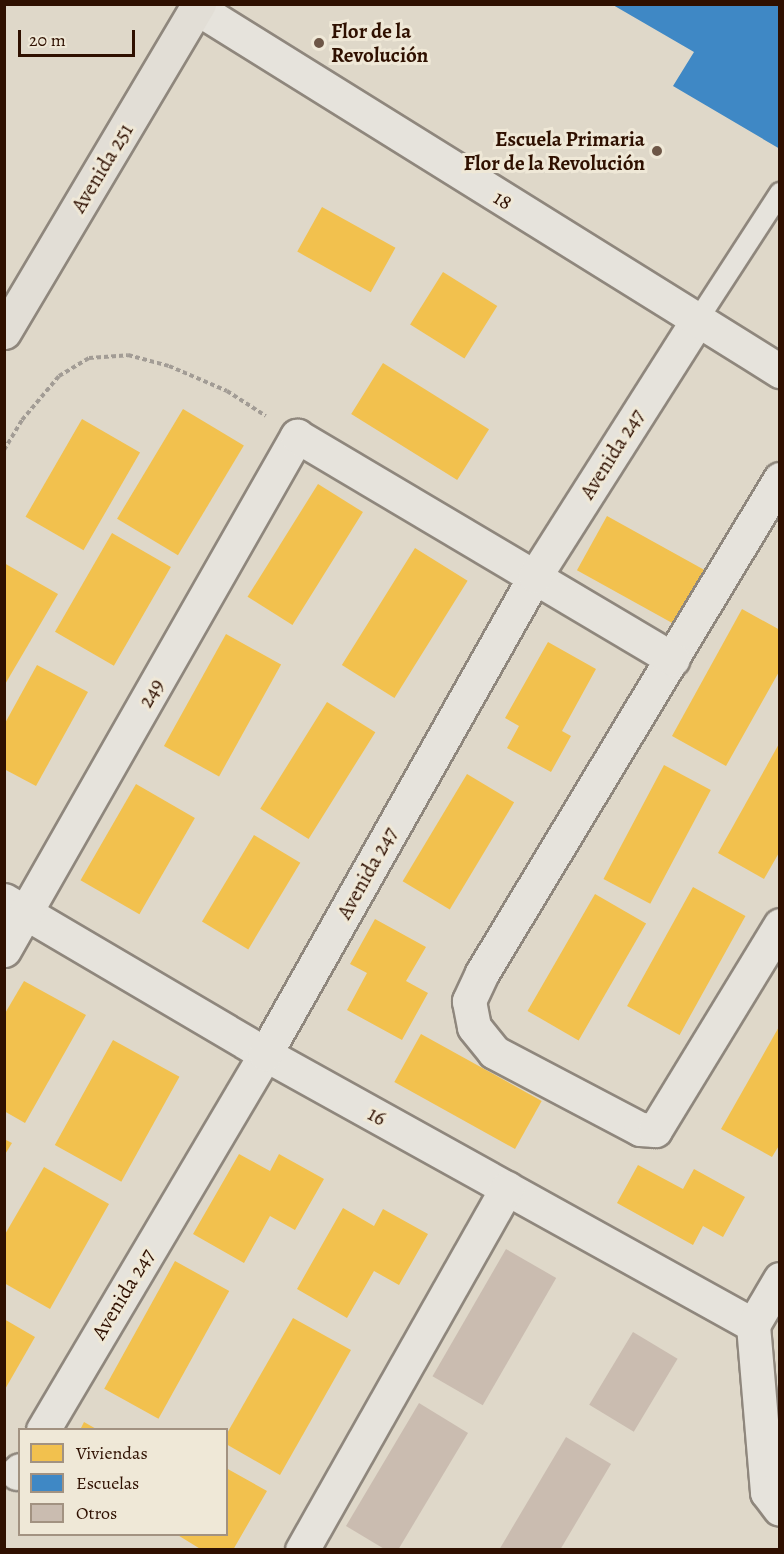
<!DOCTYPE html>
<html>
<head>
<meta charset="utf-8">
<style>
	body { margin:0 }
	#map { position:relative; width:784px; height:1554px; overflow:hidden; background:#dfd8c9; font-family:Alegreya,serif }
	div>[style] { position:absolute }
	.homes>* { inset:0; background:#f2c14e; transform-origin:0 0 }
	.schools>* { inset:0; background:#3f88c5 }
	.building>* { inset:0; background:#cabcb0; transform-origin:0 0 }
	.path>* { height:4px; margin-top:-2px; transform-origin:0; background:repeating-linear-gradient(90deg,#a29c95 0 4.5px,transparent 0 7.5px) }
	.roads { filter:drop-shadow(2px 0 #8f877d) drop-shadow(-2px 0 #8f877d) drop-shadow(0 2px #8f877d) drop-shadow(0 -2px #8f877d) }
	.service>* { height:20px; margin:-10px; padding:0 10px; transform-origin:10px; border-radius:10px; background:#e6e3dc }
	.minor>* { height:33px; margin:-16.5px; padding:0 16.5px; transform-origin:16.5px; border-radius:16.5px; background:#e6e3dc }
	.tertiary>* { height:33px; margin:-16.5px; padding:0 16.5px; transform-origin:16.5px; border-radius:16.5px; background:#e6e3dc }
	.primary>* { height:33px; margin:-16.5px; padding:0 16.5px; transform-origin:16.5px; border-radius:16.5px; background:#e2ded6 }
	.dots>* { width:16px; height:16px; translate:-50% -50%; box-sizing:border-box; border:3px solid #efe8d7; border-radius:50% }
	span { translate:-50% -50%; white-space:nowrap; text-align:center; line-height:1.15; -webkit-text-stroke:6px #efe8d7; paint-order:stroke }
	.poi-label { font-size:21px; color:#2f1000; font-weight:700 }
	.left { translate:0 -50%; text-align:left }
	.right { translate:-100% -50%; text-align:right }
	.street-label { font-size:21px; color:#2f1000 }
	.frame { position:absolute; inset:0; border:6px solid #2f1000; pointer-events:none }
	.legend { position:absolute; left:18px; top:1428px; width:210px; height:108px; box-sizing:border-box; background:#efe8d7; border:2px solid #a29281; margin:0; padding:8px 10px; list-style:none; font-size:18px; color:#2f1000 }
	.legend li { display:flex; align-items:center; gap:12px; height:30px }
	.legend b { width:30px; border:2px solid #a29281 }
	.scale { position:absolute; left:18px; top:30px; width:117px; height:27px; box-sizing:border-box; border:3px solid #2f1000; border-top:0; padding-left:8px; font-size:18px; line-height:21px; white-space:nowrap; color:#2f1000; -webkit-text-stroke:4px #efe8d7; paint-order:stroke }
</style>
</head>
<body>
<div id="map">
	<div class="homes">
		<div style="left:322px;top:207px;width:84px;height:51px;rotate:29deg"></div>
		<div style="left:443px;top:272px;width:64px;height:62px;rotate:32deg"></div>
		<div style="left:383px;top:363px;width:125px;height:60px;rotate:32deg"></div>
		<div style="left:183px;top:409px;width:71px;height:128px;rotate:31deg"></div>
		<div style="left:82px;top:419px;width:67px;height:113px;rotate:30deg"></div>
		<div style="left:318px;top:484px;width:53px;height:133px;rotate:32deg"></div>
		<div style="left:607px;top:516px;width:112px;height:62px;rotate:29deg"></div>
		<div style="left:112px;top:533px;width:68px;height:114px;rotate:30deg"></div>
		<div style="left:415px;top:548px;width:62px;height:138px;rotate:32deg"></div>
		<div style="clip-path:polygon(4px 563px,58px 594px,4px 686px)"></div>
		<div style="clip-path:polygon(742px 609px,780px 630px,780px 670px,726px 766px,672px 736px)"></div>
		<div style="left:226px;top:634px;width:63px;height:128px;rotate:29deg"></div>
		<div style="clip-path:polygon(548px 642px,596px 669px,562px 731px,571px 736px,551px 772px,507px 748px,519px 726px,505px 718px)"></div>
		<div style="clip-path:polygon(37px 665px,88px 692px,36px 786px,4px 769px,4px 725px)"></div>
		<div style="left:327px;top:702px;width:57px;height:126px;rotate:32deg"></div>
		<div style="clip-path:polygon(780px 742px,780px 851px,764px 879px,718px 853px)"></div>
		<div style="left:664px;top:765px;width:53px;height:129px;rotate:28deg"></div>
		<div style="left:467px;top:774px;width:55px;height:125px;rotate:31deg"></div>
		<div style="left:136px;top:784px;width:68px;height:111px;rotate:30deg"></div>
		<div style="left:254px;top:835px;width:54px;height:101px;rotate:31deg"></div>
		<div style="left:693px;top:887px;width:60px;height:136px;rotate:29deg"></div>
		<div style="left:595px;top:894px;width:59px;height:135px;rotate:30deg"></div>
		<div style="clip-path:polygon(375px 919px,426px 947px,406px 981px,428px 993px,402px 1040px,347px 1010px,367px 973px,350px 964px)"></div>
		<div style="clip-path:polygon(24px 981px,86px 1015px,25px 1123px,4px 1111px,4px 1015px)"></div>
		<div style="clip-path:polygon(780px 1025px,780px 1144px,772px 1157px,721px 1129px)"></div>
		<div style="left:421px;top:1034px;width:138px;height:55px;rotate:29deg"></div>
		<div style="left:113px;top:1040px;width:76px;height:120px;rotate:29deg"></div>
		<div style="clip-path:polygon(4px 1139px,12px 1143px,4px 1156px)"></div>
		<div style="clip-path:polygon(239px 1154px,270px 1171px,279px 1154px,324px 1179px,295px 1230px,270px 1216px,244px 1263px,193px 1234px)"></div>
		<div style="clip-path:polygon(638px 1165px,683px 1189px,694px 1169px,745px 1197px,723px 1237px,703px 1226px,693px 1245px,617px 1203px)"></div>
		<div style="clip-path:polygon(44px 1167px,109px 1204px,50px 1309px,4px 1283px,4px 1236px)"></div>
		<div style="clip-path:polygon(343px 1208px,374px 1226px,383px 1209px,428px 1234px,399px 1285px,374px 1271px,347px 1318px,297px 1289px)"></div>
		<div style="left:175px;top:1261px;width:62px;height:146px;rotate:29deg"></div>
		<div style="clip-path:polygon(293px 1318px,351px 1350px,280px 1475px,226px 1444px,226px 1435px)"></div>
		<div style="clip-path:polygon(4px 1319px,35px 1337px,4px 1391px)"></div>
		<div style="clip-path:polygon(84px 1422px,98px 1430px,80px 1430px)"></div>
		<div style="clip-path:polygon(226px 1468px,267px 1491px,233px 1550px,202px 1550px,176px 1534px,226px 1534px)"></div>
	</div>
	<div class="schools">
		<div style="clip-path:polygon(613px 5px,780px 5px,780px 149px,673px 86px,694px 52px)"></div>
	</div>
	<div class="building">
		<div style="left:506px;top:1249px;width:58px;height:147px;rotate:30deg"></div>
		<div style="left:633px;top:1332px;width:52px;height:85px;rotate:31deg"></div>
		<div style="clip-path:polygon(419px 1403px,468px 1433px,398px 1550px,386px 1550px,346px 1526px)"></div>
		<div style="clip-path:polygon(566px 1437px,611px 1464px,560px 1550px,499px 1550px)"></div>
	</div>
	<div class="path">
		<div style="left:4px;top:450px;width:35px;rotate:-59deg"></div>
		<div style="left:22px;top:420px;width:57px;rotate:-49.9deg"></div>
		<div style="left:59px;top:376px;width:35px;rotate:-31deg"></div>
		<div style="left:89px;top:358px;width:39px;rotate:-4deg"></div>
		<div style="left:128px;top:355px;width:42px;rotate:15deg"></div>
		<div style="left:169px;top:366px;width:63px;rotate:23.3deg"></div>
		<div style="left:227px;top:391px;width:46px;rotate:32.7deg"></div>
	</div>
	<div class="roads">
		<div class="service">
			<div style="left:697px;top:321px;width:153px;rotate:-57deg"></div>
		</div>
		<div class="minor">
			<div style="left:780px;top:479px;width:577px;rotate:121.1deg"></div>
			<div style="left:482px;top:973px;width:31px;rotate:115deg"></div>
			<div style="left:469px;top:1001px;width:26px;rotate:79deg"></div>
			<div style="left:474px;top:1027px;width:32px;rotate:51deg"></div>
			<div style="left:494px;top:1052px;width:165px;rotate:27.8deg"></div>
			<div style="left:640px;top:1129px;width:15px;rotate:4deg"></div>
			<div style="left:655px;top:1130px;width:240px;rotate:-58.6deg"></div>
			<div style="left:4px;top:900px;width:303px;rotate:30.5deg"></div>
			<div style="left:265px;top:1054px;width:558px;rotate:29.04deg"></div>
			<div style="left:4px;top:950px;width:592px;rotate:-60.32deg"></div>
			<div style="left:297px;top:436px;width:437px;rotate:30.7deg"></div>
			<div style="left:780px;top:1279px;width:53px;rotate:120.4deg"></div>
			<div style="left:753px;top:1325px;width:168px;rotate:85.2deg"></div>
			<div style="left:767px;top:1492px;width:21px;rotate:53deg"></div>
			<div style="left:43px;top:1430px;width:437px;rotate:-59.4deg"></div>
			<div style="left:265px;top:1054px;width:549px;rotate:-60.54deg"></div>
			<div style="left:535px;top:576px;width:302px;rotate:-57.6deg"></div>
			<div style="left:17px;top:1473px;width:4px;rotate:-45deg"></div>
			<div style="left:302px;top:1550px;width:416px;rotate:-60.5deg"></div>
		</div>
		<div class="tertiary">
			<div style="left:197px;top:8px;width:687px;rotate:31.91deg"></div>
		</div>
		<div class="primary">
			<div style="left:4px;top:332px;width:382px;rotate:-59.3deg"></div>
		</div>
	</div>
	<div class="dots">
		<div style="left:319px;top:43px;background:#6d5646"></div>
		<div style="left:657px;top:151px;background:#6d5646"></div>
	</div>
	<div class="poi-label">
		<span class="left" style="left:331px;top:43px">Flor de la<br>Revolución</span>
		<span class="right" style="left:645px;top:151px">Escuela Primaria<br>Flor de la Revolución</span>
	</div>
	<div class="street-label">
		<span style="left:102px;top:168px;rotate:-59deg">Avenida 251</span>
		<span style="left:503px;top:200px;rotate:32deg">18</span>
		<span style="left:612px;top:454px;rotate:-58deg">Avenida 247</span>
		<span style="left:151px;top:693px;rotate:-60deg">249</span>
		<span style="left:367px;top:873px;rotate:-61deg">Avenida 247</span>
		<span style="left:377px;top:1116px;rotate:29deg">16</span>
		<span style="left:123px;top:1294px;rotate:-59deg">Avenida 247</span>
	</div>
	<div class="frame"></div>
	<ul class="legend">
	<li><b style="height:16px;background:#f2c14e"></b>Viviendas</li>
	<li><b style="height:16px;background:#3f88c5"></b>Escuelas</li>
	<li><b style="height:16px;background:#cabcb0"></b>Otros</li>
	</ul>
	<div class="scale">20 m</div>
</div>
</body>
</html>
